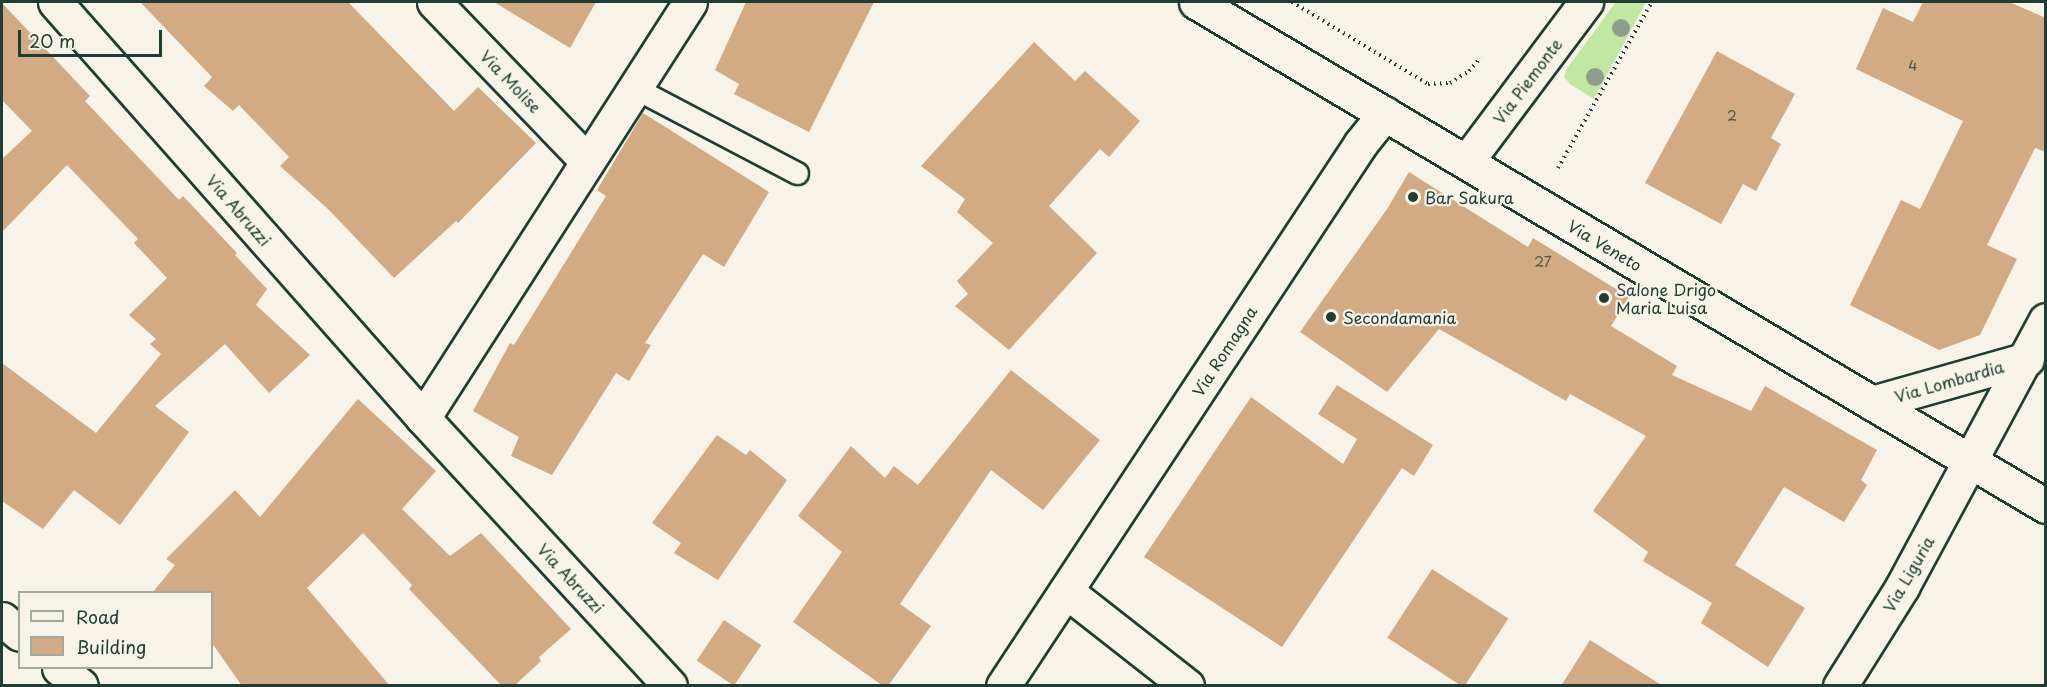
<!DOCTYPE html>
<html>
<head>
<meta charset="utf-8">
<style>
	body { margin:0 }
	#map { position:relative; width:2047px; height:687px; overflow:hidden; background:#f7f3e8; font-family:"Playpen Sans",sans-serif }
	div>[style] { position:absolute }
	.green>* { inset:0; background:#c1e7a1 }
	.building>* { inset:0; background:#d2aa83; transform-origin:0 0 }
	.path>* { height:4px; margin-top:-2px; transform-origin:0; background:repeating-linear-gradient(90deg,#1f3d34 0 1.5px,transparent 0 6px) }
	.roads { filter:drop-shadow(2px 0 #1f3d34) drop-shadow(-2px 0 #1f3d34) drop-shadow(0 2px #1f3d34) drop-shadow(0 -2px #1f3d34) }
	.lane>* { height:21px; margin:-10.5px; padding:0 10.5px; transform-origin:10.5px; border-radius:10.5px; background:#f7f3e8 }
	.street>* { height:33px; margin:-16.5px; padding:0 16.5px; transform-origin:16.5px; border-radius:16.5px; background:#f7f3e8 }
	.secondary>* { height:33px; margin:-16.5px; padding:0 16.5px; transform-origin:16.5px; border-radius:16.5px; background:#f7f3e8 }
	.trees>* { width:18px; height:18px; margin:-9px; border-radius:50%; background:#8d9d8e }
	.dots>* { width:16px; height:16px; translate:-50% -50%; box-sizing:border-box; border:3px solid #f7f3e8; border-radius:50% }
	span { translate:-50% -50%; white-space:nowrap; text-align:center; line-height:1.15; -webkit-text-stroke:4.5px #f7f3e8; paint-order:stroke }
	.number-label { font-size:14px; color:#4c5848 }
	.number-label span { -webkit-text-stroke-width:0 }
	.street-label { font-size:16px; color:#1f3d34 }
	.poi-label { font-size:16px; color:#1f3d34 }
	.left { translate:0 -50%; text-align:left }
	.frame { position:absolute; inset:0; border:3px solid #1f3d34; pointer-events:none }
	.legend { position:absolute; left:18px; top:591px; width:195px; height:78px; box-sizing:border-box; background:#f7f3e8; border:2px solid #a1aaa0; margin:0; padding:8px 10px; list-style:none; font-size:18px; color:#1f3d34 }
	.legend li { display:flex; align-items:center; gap:12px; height:30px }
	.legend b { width:30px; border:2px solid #a1aaa0 }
	.scale { position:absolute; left:18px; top:30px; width:144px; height:27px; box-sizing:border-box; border:3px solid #1f3d34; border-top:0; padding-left:8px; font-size:18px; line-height:21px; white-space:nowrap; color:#1f3d34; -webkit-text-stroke:4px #f7f3e8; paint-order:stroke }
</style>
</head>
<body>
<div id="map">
	<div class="green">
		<div style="clip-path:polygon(1616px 2px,1646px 2px,1594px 99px,1570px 84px,1564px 77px,1566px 70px)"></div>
	</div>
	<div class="building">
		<div style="clip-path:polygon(140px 2px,348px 2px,454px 111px,478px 87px,536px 143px,458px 223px,456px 221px,394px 278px,329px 210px,280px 166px,289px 157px,239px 105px,233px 111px,204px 86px,212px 77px)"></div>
		<div style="clip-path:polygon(494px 2px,596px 2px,570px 48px)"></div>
		<div style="clip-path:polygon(746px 2px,874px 2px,809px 132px,734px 94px,739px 84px,715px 70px)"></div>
		<div style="clip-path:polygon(1923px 2px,2009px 2px,2046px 18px,2046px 152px,2035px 148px,1987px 245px,2017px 259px,1980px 335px,1939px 350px,1850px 305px,1901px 200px,1920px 209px,1963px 121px,1856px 69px,1883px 8px,1913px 22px)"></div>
		<div style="clip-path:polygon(2px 3px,90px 96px,85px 101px,179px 200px,183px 196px,237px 253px,235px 255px,267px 289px,256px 305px,310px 355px,269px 393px,225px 344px,155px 406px,189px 432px,120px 525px,74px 490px,43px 529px,2px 501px,2px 363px,96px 433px,161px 354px,150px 344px,156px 339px,129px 315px,167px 278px,134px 243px,138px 239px,67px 165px,2px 232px,2px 159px,32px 131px,2px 100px)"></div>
		<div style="clip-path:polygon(1034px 42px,1075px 81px,1085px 71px,1140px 121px,1109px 157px,1100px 149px,1049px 206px,1097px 253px,1009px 350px,955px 306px,968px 294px,957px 281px,993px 243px,957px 212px,965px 199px,921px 166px)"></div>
		<div style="clip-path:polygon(1717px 51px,1795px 94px,1771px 138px,1781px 144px,1756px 191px,1743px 184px,1721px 224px,1645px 183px)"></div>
		<div style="clip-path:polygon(643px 113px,769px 192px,724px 267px,703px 254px,645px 343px,651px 345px,629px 381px,616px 373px,552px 475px,511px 456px,519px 437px,473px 411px,510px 343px,514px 345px,606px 196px,597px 190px)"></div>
		<div style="clip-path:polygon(1409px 172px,1528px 247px,1533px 238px,1629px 297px,1611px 326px,1677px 366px,1672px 375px,1751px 411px,1765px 386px,1877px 450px,1861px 480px,1867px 485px,1844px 522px,1784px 487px,1735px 565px,1805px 608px,1768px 667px,1701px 623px,1712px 603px,1643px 561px,1648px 552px,1593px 511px,1646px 436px,1570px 394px,1566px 401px,1439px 329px,1387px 392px,1300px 332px,1387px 209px)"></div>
		<div style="clip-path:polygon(1011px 370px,1100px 440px,1043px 510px,991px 470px,900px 604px,931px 626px,888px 686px,883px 686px,793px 622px,842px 552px,798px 516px,851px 446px,885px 478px,894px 466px,918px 485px)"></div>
		<div style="clip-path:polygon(1337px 385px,1433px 445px,1414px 476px,1402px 468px,1282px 647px,1144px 557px,1251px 397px,1343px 464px,1357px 439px,1318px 414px)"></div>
		<div style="clip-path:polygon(358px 399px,436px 471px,402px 509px,450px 556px,481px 533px,571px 629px,539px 657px,541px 661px,514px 686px,502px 686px,409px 589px,412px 585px,363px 533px,307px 588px,390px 686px,242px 686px,212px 643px,212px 592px,153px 592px,175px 565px,166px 559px,235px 490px,260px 517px)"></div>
		<div style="clip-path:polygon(717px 435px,746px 455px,750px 450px,787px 480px,718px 580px,674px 553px,681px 543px,652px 523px)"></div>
		<div style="left:1432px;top:569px;width:91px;height:82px;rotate:33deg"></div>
		<div style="left:724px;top:620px;width:45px;height:49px;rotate:34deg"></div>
		<div style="clip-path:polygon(1590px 640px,1663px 686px,1561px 686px)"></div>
	</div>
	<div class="path">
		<div style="left:1292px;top:2px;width:159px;rotate:31.1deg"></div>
		<div style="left:1428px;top:84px;width:22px;rotate:-3deg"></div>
		<div style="left:1450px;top:83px;width:22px;rotate:-32deg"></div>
		<div style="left:1469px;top:71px;width:18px;rotate:-49deg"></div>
		<div style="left:1558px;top:168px;width:191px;rotate:-60.5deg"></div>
	</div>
	<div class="roads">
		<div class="lane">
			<div style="left:635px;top:88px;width:183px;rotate:27.7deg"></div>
		</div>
		<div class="street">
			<div style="left:55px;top:2px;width:555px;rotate:48.5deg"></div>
			<div style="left:423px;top:418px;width:494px;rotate:-57.3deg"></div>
			<div style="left:434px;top:2px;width:221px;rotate:46.1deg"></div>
			<div style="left:1467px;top:161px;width:199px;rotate:-53.2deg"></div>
			<div style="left:1872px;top:403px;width:161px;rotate:-15.8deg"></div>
			<div style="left:423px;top:418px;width:364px;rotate:47.3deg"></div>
			<div style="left:1066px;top:591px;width:154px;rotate:38.1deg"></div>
			<div style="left:2px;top:619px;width:23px;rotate:40deg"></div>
			<div style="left:59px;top:668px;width:28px;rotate:39deg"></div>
			<div style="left:1003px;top:686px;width:650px;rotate:-56.6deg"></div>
			<div style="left:1361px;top:143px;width:38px;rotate:-51deg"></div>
			<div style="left:1840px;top:686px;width:117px;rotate:-57.9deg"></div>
			<div style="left:1902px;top:587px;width:303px;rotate:-61.7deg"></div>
		</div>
		<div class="secondary">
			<div style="left:1196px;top:2px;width:988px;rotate:30.67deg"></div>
		</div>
	</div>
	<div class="trees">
		<div style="left:1621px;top:28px"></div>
		<div style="left:1595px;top:77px"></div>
	</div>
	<div class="dots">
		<div style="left:1413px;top:197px;background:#1f3d34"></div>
		<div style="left:1604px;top:298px;background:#1f3d34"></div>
		<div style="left:1331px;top:317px;background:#1f3d34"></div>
	</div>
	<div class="number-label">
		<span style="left:1913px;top:66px">4</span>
		<span style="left:1732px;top:116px">2</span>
		<span style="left:1543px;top:262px">27</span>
	</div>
	<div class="street-label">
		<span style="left:511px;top:81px;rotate:46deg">Via Molise</span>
		<span style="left:1527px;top:81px;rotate:-53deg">Via Piemonte</span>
		<span style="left:239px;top:210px;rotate:49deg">Via Abruzzi</span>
		<span style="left:1605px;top:245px;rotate:31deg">Via Veneto</span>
		<span style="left:1224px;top:351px;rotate:-57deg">Via Romagna</span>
		<span style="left:1949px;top:381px;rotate:-16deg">Via Lombardia</span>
		<span style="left:1908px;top:574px;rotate:-60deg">Via Liguria</span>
		<span style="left:571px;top:578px;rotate:47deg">Via Abruzzi</span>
	</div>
	<div class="poi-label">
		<span class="left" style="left:1425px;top:197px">Bar Sakura</span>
		<span class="left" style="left:1616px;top:298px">Salone Drigo<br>Maria Luisa</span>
		<span class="left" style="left:1343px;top:317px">Secondamania</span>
	</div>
	<div class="frame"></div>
	<ul class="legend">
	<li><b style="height:8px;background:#f7f3e8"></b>Road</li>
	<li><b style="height:16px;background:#d2aa83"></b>Building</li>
	</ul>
	<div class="scale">20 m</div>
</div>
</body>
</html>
